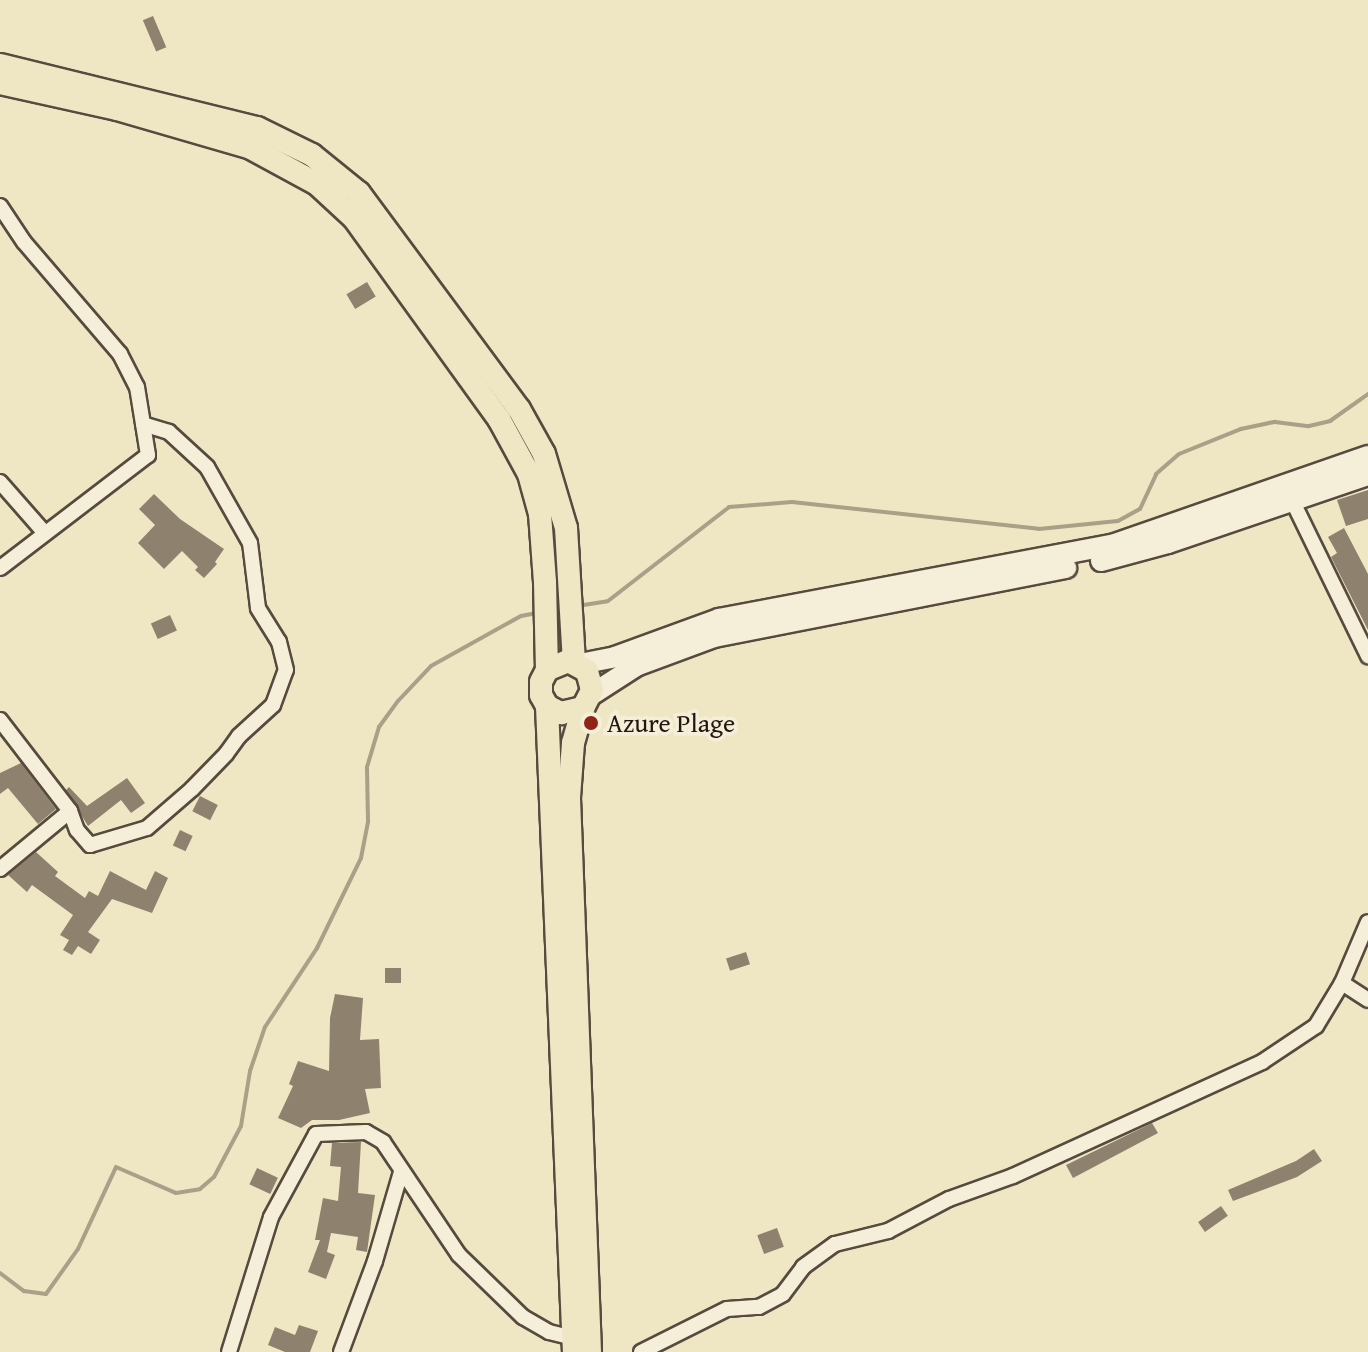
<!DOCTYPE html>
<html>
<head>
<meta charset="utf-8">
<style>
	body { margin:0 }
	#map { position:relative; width:1368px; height:1352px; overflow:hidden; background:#efe6c4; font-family:"Gentium Book Plus",serif }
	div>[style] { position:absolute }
	.stream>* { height:4px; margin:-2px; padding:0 2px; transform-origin:2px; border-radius:2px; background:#aa9f87 }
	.building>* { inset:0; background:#8e826e; transform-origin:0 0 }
	.roads { filter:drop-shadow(2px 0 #574a3e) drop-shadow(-2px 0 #574a3e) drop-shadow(0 2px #574a3e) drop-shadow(0 -2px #574a3e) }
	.minor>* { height:14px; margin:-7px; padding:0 7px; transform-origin:7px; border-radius:7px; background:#f5efd9 }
	.secondary>* { height:20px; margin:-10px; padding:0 10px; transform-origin:10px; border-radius:10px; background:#f5efd9 }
	.trunk>* { height:22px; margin:-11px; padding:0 11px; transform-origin:11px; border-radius:11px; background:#efe6c4 }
	.dots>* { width:22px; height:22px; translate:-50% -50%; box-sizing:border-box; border:4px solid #f5efd9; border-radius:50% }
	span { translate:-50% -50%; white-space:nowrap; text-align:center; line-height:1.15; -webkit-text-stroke:7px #f5efd9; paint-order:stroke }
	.poi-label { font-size:26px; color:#241611 }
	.left { translate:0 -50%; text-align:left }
</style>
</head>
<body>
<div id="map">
	<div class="stream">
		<div style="left:577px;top:606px;width:31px;rotate:-9deg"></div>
		<div style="left:608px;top:601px;width:153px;rotate:-37.8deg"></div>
		<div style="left:729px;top:507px;width:63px;rotate:-4.5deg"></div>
		<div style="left:792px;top:502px;width:248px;rotate:6.2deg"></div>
		<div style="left:1039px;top:529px;width:79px;rotate:-5.8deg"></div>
		<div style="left:1118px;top:521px;width:25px;rotate:-29deg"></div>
		<div style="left:1140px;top:509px;width:38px;rotate:-65deg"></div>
		<div style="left:1156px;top:474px;width:30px;rotate:-41deg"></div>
		<div style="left:1179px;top:454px;width:67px;rotate:-22deg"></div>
		<div style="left:1241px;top:429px;width:35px;rotate:-12deg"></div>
		<div style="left:1275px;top:422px;width:34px;rotate:7deg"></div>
		<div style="left:1309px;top:426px;width:22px;rotate:-13deg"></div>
		<div style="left:1330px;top:421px;width:47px;rotate:-35.4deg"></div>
		<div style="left:0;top:1273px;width:30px;rotate:37deg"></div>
		<div style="left:24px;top:1291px;width:22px;rotate:8deg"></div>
		<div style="left:46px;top:1294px;width:55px;rotate:-54.6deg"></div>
		<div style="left:78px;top:1249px;width:90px;rotate:-65.1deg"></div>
		<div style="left:116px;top:1167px;width:65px;rotate:23.4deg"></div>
		<div style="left:176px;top:1193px;width:24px;rotate:-9deg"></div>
		<div style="left:200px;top:1189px;width:18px;rotate:-41deg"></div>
		<div style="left:214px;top:1177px;width:58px;rotate:-62.1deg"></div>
		<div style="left:241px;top:1126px;width:56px;rotate:-80.7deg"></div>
		<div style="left:250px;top:1071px;width:46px;rotate:-71.2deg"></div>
		<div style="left:265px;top:1027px;width:95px;rotate:-56.6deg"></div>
		<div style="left:317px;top:948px;width:100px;rotate:-63.9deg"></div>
		<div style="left:361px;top:858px;width:38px;rotate:-79deg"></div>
		<div style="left:368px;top:821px;width:54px;rotate:-91.1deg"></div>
		<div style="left:367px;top:767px;width:42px;rotate:-73.3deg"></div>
		<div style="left:379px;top:727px;width:32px;rotate:-54deg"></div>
		<div style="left:398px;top:701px;width:48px;rotate:-46.7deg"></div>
		<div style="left:431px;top:666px;width:103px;rotate:-29.1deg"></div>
		<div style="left:521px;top:616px;width:16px;rotate:-11deg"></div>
	</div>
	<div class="building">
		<div style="left:153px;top:16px;width:34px;height:11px;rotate:67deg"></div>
		<div style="left:367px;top:282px;width:17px;height:24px;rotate:59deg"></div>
		<div style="clip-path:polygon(1368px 490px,1368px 519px,1346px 526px,1337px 500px)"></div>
		<div style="clip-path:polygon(154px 494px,180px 519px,224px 549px,215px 562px,217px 564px,204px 578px,195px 570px,198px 567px,182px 551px,164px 569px,138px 543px,155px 525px,139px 509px)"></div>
		<div style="clip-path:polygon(1344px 528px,1368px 574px,1368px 630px,1331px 557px,1337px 553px,1328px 537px)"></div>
		<div style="left:170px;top:615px;width:17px;height:21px;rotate:66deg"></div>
		<div style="clip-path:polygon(21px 763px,56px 809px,38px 824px,8px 788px,0 794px,0 773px)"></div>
		<div style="clip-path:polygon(127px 778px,145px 803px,131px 813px,121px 800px,88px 826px,66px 790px,69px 787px,87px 806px)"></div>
		<div style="left:200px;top:796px;width:20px;height:17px;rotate:27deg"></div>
		<div style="left:180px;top:830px;width:14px;height:17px;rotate:25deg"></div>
		<div style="clip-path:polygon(36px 852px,58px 872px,55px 876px,85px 898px,89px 891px,98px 896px,110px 871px,146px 890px,155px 871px,168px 878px,152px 913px,112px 899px,88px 932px,100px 940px,91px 954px,78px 946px,72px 955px,63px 950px,69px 940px,60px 935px,73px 915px,32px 885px,27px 892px,8px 875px)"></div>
		<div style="left:746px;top:952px;width:13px;height:21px;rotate:72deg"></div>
		<div style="left:401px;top:968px;width:15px;height:16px;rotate:90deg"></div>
		<div style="clip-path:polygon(335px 994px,363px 998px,360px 1040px,379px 1039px,381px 1088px,365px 1089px,370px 1113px,339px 1120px,312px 1120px,301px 1128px,278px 1118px,293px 1086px,289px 1084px,298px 1061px,329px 1071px,330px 1018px)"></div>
		<div style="clip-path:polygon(1152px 1123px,1158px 1133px,1073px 1178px,1066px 1165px)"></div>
		<div style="clip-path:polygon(361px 1142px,358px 1193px,375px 1195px,367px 1252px,356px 1250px,358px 1237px,331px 1233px,327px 1252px,335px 1255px,326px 1279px,308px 1272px,320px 1240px,315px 1240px,323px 1198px,338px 1201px,341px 1167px,330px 1166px,332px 1143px)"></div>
		<div style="clip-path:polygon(1314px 1149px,1322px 1161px,1297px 1177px,1233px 1201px,1228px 1190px,1296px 1161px)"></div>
		<div style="left:257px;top:1168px;width:23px;height:18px;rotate:25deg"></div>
		<div style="left:1221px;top:1206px;width:12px;height:28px;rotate:55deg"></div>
		<div style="left:777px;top:1228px;width:20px;height:21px;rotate:70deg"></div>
		<div style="clip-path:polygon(299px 1325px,318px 1331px,310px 1352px,285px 1352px,268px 1345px,275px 1327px,295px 1335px)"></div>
	</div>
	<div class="roads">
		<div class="minor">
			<div style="left:0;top:206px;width:43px;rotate:56.3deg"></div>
			<div style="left:24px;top:242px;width:148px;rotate:49.4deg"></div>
			<div style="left:120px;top:354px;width:37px;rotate:63deg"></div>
			<div style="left:137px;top:387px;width:69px;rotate:80.8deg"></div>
			<div style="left:148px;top:455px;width:186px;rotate:142.6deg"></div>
			<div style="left:0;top:482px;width:67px;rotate:48.7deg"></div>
			<div style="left:1292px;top:500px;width:174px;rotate:64deg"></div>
			<div style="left:0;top:720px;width:115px;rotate:52.4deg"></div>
			<div style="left:70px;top:811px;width:20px;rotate:70deg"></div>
			<div style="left:77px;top:830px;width:20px;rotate:49deg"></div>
			<div style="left:90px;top:845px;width:59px;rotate:-16.6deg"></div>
			<div style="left:147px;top:828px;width:60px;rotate:-40.9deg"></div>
			<div style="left:192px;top:789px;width:49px;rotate:-45.8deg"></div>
			<div style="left:226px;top:754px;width:22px;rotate:-54deg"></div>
			<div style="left:239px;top:736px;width:46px;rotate:-42.4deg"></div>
			<div style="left:273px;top:705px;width:37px;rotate:-70deg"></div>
			<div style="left:286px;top:670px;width:29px;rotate:-104deg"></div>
			<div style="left:279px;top:642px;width:40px;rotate:-122deg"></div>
			<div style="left:258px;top:608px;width:65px;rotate:-97deg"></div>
			<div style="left:250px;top:543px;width:87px;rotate:-119.5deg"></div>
			<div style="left:207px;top:467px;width:52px;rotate:-137.4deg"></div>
			<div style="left:169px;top:432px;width:27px;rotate:-163deg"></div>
			<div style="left:0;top:869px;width:91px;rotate:-39.6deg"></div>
			<div style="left:1342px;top:983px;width:31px;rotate:33deg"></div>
			<div style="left:229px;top:1352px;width:141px;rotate:-72.7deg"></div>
			<div style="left:271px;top:1217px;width:94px;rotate:-61.5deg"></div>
			<div style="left:316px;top:1134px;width:50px;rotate:-2.3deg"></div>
			<div style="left:366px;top:1132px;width:20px;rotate:30deg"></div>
			<div style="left:383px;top:1142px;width:136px;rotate:56.1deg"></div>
			<div style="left:459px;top:1255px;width:89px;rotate:44.1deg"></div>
			<div style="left:523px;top:1317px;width:30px;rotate:30deg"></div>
			<div style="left:549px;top:1332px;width:25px;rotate:14deg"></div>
			<div style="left:341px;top:1352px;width:97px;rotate:-69.5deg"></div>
			<div style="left:375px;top:1261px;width:93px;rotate:-73.7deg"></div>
			<div style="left:641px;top:1352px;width:96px;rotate:-26.6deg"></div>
			<div style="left:727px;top:1309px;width:32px;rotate:-4deg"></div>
			<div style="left:759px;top:1307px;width:27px;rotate:-28deg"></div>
			<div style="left:783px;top:1294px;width:34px;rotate:-53deg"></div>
			<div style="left:803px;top:1267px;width:39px;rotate:-36deg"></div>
			<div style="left:835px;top:1244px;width:55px;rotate:-13.8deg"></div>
			<div style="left:888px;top:1231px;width:69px;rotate:-27.7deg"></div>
			<div style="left:949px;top:1199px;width:68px;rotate:-19.8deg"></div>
			<div style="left:1013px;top:1176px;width:274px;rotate:-24.6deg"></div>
			<div style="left:1262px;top:1062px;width:65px;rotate:-33.7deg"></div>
			<div style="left:1316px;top:1026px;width:50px;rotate:-58.8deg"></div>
			<div style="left:1342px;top:983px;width:66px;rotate:-66.9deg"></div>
		</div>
		<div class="secondary">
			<div style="left:1101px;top:561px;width:69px;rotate:-15deg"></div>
			<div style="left:1168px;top:543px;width:211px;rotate:-18.8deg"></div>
			<div style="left:580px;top:664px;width:36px;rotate:-11deg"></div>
			<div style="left:615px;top:657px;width:111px;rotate:-20.1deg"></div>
			<div style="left:719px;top:619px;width:400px;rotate:-10.7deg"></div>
			<div style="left:1112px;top:545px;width:271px;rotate:-19.2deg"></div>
			<div style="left:591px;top:695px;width:54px;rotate:-32.8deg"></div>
			<div style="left:636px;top:666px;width:83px;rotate:-20.4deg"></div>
			<div style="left:714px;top:637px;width:359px;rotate:-11.1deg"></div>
		</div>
		<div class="trunk">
			<div style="left:0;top:65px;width:265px;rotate:13.8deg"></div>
			<div style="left:257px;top:128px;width:61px;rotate:26.1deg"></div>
			<div style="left:312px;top:155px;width:60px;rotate:39deg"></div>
			<div style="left:359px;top:193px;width:269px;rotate:53.5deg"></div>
			<div style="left:519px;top:409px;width:51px;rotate:60.9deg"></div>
			<div style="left:544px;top:454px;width:77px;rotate:73.4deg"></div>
			<div style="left:566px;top:528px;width:134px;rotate:86.6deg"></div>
			<div style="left:0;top:83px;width:120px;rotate:12.5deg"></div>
			<div style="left:117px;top:109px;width:140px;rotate:16.2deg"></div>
			<div style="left:251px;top:148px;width:75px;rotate:28.6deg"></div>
			<div style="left:317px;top:184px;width:50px;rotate:42.6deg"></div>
			<div style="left:354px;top:218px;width:248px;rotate:54.2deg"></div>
			<div style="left:499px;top:419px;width:63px;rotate:61.4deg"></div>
			<div style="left:529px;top:474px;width:41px;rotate:74.6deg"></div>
			<div style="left:540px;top:514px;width:68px;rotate:85.8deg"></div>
			<div style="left:545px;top:582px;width:88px;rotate:88.7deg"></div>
			<div style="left:547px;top:670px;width:13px;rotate:117deg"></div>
			<div style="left:541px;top:682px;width:13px;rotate:90deg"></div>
			<div style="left:541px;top:695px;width:13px;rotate:61deg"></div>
			<div style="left:547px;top:706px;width:16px;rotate:27deg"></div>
			<div style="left:561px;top:713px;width:23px;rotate:-13deg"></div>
			<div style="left:583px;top:708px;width:20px;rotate:-63deg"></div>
			<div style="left:592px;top:690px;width:20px;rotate:-105deg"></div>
			<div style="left:587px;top:671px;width:21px;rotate:-152deg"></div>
			<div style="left:568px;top:661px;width:23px;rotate:157deg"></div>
			<div style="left:547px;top:706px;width:647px;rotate:87.61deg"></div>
			<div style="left:583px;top:708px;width:36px;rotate:106deg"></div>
			<div style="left:573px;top:743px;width:55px;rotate:94.2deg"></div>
			<div style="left:569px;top:798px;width:554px;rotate:87.83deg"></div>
		</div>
	</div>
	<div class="dots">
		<div style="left:591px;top:723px;background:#8f2418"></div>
	</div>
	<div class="poi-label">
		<span class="left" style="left:607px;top:723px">Azure Plage</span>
	</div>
</div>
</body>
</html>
